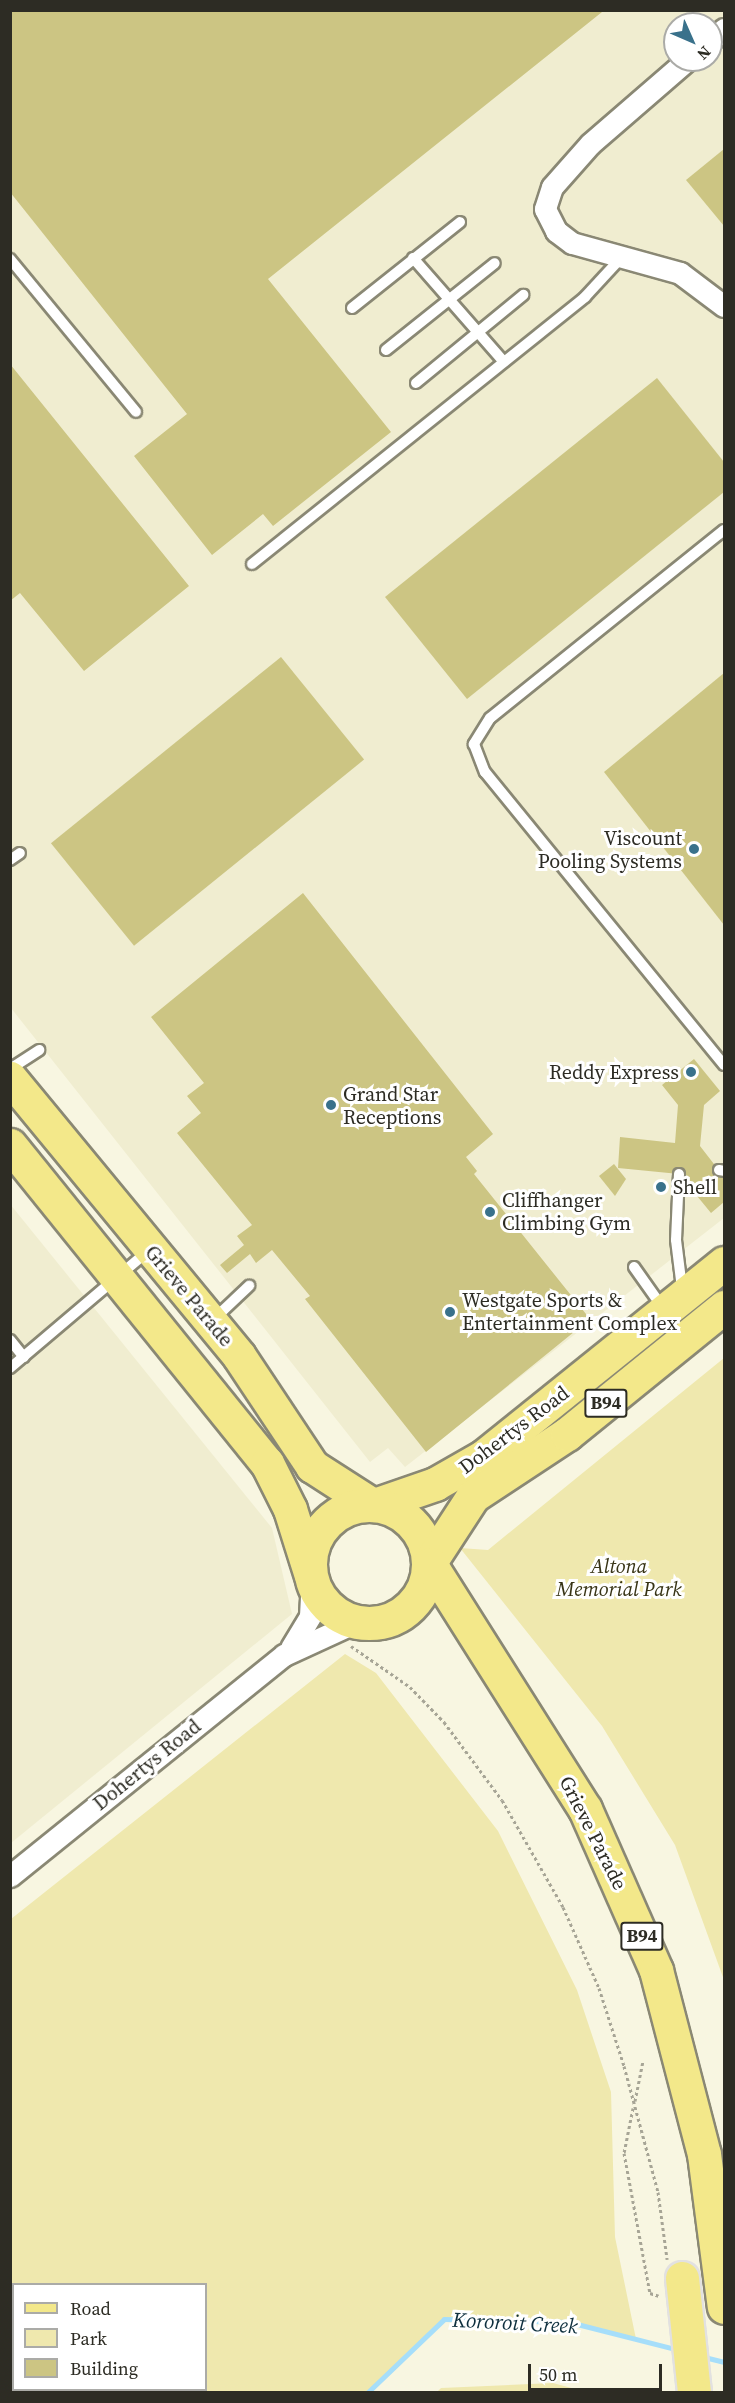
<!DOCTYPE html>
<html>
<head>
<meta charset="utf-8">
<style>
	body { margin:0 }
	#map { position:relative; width:735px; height:2403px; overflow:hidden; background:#f8f6e1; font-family:"Source Serif 4",serif }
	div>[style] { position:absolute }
	.built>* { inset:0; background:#f0edd0 }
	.green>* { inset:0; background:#efe8ae }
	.stream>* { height:5px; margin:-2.5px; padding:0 2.5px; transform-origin:2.5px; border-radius:2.5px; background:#a6defa }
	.building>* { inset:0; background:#ccc583; transform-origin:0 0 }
	.path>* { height:3px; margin-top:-1.5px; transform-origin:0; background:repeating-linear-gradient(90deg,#a7a596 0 3px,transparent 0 6px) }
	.roads { filter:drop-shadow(2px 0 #8a8874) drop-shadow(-2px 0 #8a8874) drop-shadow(0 2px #8a8874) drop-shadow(0 -2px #8a8874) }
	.service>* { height:10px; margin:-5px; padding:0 5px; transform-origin:5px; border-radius:5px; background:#fff }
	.minor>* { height:21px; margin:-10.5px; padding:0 10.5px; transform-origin:10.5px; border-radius:10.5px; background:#fff }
	.primary>* { height:33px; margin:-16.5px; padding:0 16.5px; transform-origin:16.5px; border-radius:16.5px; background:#f3e88a }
	.primary>.ring { margin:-16.5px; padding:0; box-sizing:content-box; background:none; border:33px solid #f3e88a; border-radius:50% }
	.bridges { filter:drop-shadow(2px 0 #e2e1e0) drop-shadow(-2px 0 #e2e1e0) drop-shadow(0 2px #e2e1e0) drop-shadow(0 -2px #e2e1e0) }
	.primary-bridge>* { height:33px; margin:-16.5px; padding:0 16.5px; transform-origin:16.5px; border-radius:16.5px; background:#f3e88a }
	.dots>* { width:16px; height:16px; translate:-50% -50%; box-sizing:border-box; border:3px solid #fff; border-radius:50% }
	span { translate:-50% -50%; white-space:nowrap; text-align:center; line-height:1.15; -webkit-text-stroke:6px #fff; paint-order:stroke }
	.shield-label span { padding:2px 4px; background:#fff; border:2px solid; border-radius:4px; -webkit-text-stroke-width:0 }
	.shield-label { font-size:18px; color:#2d2c24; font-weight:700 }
	.poi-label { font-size:20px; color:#2d2c24 }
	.right { translate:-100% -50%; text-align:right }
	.left { translate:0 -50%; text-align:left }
	.street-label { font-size:20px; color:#2d2c24 }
	.park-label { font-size:20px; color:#373315; font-style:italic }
	.water-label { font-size:21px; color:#0e2f3e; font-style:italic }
	.frame { position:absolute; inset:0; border:12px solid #2d2c24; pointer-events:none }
	.legend { position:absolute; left:12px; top:2283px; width:195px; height:108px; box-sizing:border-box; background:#fff; border:2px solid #ababa7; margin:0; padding:8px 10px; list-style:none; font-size:18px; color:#2d2c24 }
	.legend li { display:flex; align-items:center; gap:12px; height:30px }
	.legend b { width:30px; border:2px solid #ababa7 }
	.north { position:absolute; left:663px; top:12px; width:60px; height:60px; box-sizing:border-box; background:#fff; border:2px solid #ababa7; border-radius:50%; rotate:135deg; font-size:16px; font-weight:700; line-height:24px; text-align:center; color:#2d2c24 }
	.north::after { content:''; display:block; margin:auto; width:21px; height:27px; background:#39718b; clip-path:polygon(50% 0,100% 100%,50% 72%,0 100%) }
	.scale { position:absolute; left:528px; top:2364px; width:134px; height:27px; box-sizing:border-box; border:3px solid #2d2c24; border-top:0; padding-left:8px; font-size:18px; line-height:21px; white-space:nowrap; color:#2d2c24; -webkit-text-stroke:4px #fff; paint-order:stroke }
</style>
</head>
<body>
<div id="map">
	<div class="built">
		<div style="clip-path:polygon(evenodd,10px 11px,724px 11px,724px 1218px,405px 1467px,388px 1448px,370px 1462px,11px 1008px,10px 11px,675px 24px,711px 24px,711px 60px,675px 60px,675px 24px)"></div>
		<div style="clip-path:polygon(10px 1204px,272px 1528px,292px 1614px,11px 1843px)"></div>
	</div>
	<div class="green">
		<div style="clip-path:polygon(724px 1358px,724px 1980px,675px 1845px,602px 1726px,460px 1548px,488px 1550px)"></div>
		<div style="clip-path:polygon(evenodd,345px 1654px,376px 1673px,498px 1831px,577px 1990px,611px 2092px,615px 2237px,636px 2339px,569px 2322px,444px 2319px,368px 2392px,11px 2392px,11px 1919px,345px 1654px,14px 2284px,206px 2284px,206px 2390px,14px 2390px,14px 2284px)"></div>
		<div style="clip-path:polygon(553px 2383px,586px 2392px,437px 2392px,441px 2388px)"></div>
	</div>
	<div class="stream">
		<div style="left:700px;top:2356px;width:25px;rotate:14deg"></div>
		<div style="left:368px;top:2392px;width:105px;rotate:-43.8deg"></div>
		<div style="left:444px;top:2319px;width:125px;rotate:1.4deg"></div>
		<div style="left:569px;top:2322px;width:114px;rotate:14.3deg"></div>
	</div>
	<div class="building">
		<div style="clip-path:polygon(10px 10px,601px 10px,602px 12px,268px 279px,391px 432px,273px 526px,263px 514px,212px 555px,134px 456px,187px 414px,10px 192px)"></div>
		<div style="clip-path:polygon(724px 149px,724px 226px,686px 180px)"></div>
		<div style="clip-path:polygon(10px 364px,189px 586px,84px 671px,20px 593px,10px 601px)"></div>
		<div style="clip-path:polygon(657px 378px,724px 462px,724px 492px,467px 699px,385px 597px)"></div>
		<div style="left:281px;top:657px;width:132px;height:296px;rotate:51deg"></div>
		<div style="clip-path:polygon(724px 673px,724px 925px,604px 772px)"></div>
		<div style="clip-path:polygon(303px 893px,493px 1134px,466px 1157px,477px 1171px,474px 1174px,590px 1319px,426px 1452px,305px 1299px,310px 1296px,272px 1250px,256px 1263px,250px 1254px,227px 1273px,220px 1265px,244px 1245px,237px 1236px,252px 1225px,177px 1133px,201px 1113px,187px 1096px,204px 1083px,151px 1017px)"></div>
		<div style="clip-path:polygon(694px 1059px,720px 1091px,704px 1105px,700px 1146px,724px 1177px,724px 1202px,711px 1213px,679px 1174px,618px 1168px,620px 1137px,675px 1143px,678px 1105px,662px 1085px)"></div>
		<div style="clip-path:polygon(614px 1164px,626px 1179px,615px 1196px,599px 1176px)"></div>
	</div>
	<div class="path">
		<div style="left:351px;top:1646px;width:72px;rotate:34.8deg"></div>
		<div style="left:410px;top:1687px;width:49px;rotate:45.8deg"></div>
		<div style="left:444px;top:1722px;width:97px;rotate:53.4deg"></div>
		<div style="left:502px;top:1800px;width:123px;rotate:60.3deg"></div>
		<div style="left:563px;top:1907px;width:89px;rotate:66deg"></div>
		<div style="left:599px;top:1988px;width:82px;rotate:72.2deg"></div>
		<div style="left:624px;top:2066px;width:131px;rotate:74.9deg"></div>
		<div style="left:658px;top:2192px;width:68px;rotate:82.3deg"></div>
		<div style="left:635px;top:2101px;width:41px;rotate:-78.7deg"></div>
		<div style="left:633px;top:2108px;width:46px;rotate:101.3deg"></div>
		<div style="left:624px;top:2153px;width:142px;rotate:79.5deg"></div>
		<div style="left:650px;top:2293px;width:9px;rotate:18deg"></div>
		<div style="left:561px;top:2392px;width:56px"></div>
	</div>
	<div class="roads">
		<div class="service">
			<div style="left:413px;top:258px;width:138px;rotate:48.8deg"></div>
			<div style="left:10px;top:259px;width:198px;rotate:50.5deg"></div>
			<div style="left:352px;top:308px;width:138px;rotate:-38.5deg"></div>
			<div style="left:386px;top:350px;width:139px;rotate:-38.6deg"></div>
			<div style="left:416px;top:383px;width:139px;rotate:-39.4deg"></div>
			<div style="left:724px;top:530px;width:300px;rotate:141.2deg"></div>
			<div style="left:490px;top:718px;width:31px;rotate:122deg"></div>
			<div style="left:474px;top:744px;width:30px;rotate:69deg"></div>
			<div style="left:485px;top:772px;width:378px;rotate:50.8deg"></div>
			<div style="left:252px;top:564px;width:427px;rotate:-38.7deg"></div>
			<div style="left:585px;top:297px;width:53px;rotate:-47.3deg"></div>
			<div style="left:10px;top:860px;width:12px;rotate:-35deg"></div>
			<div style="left:10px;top:1069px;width:35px;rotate:-33deg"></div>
			<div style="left:719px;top:1170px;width:5px;rotate:11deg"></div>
			<div style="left:679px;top:1174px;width:66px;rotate:92.6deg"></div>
			<div style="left:676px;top:1240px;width:48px;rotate:82.9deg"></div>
			<div style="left:634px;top:1267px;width:50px;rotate:54.7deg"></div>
			<div style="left:213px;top:1320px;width:50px;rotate:-43.4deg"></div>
			<div style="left:10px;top:1340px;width:22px;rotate:51deg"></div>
			<div style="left:10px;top:1368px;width:180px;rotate:-40.3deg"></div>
		</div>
		<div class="minor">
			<div style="left:711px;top:40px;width:17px;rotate:-40deg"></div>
			<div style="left:687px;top:60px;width:128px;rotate:139.1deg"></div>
			<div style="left:590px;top:144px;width:57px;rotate:131.5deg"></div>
			<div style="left:552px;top:187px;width:23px;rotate:108deg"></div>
			<div style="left:545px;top:209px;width:25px;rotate:63deg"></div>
			<div style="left:556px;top:231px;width:20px;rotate:37deg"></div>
			<div style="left:572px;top:243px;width:112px;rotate:15.5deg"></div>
			<div style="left:680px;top:273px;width:55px;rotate:36.9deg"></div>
			<div style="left:291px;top:1648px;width:37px;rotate:-59deg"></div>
			<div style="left:310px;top:1616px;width:37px;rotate:-87deg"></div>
			<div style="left:10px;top:1876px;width:352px;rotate:-38.9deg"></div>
			<div style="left:284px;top:1655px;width:77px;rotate:-24.6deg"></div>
		</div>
		<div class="primary">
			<div style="left:10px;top:1078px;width:360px;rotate:50.5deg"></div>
			<div style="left:239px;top:1356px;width:132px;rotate:56.4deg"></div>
			<div style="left:312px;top:1466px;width:70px;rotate:32.8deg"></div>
			<div style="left:10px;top:1145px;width:409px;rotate:51.1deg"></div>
			<div style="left:267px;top:1463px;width:51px;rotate:63.4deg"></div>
			<div style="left:290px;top:1509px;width:67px;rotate:72.6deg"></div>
			<div style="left:374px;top:1505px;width:65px;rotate:-19deg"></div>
			<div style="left:435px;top:1484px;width:56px;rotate:-29.7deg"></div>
			<div style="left:484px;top:1456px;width:308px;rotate:-38.8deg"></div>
			<div class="ring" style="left:310px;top:1505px;width:85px;height:85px"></div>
			<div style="left:430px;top:1562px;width:79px;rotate:-56.9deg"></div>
			<div style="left:473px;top:1496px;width:113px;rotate:-33.4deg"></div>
			<div style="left:567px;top:1434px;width:202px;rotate:-39deg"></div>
			<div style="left:430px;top:1564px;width:290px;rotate:57.7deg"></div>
			<div style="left:585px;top:1809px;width:176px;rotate:66.2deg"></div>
			<div style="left:656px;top:1970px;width:190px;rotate:75.4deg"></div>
			<div style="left:704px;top:2154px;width:154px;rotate:82.6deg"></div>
		</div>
	</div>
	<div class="bridges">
		<div class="primary-bridge">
			<div style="left:682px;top:2278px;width:115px;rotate:84deg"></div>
		</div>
	</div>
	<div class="dots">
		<div style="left:694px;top:849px;background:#39718b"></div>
		<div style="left:691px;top:1072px;background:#39718b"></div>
		<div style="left:331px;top:1105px;background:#39718b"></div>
		<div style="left:661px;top:1187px;background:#39718b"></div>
		<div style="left:490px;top:1212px;background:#39718b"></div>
		<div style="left:450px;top:1312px;background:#39718b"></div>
	</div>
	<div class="shield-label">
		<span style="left:606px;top:1403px">B94</span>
		<span style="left:642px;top:1936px">B94</span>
	</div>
	<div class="poi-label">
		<span class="right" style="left:682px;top:850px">Viscount<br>Pooling Systems</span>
		<span class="right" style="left:679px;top:1072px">Reddy Express</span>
		<span class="left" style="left:343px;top:1106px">Grand Star<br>Receptions</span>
		<span class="left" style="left:673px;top:1187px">Shell</span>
		<span class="left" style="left:502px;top:1212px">Cliffhanger<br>Climbing Gym</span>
		<span class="left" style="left:462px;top:1312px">Westgate Sports &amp;<br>Entertainment Complex</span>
	</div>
	<div class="street-label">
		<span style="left:189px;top:1296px;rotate:50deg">Grieve Parade</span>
		<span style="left:514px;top:1430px;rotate:-37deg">Dohertys Road</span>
		<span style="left:147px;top:1765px;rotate:-39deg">Dohertys Road</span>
		<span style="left:593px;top:1833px;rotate:63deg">Grieve Parade</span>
	</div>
	<div class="park-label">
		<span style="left:619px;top:1578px">Altona<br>Memorial Park</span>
	</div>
	<div class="water-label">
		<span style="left:515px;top:2323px;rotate:3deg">Kororoit Creek</span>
	</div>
	<div class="frame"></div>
	<ul class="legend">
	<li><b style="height:8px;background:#f3e88a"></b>Road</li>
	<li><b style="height:16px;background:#efe8ae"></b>Park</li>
	<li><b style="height:16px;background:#ccc583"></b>Building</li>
	</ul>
	<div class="north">N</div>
	<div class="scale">50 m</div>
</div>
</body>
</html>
